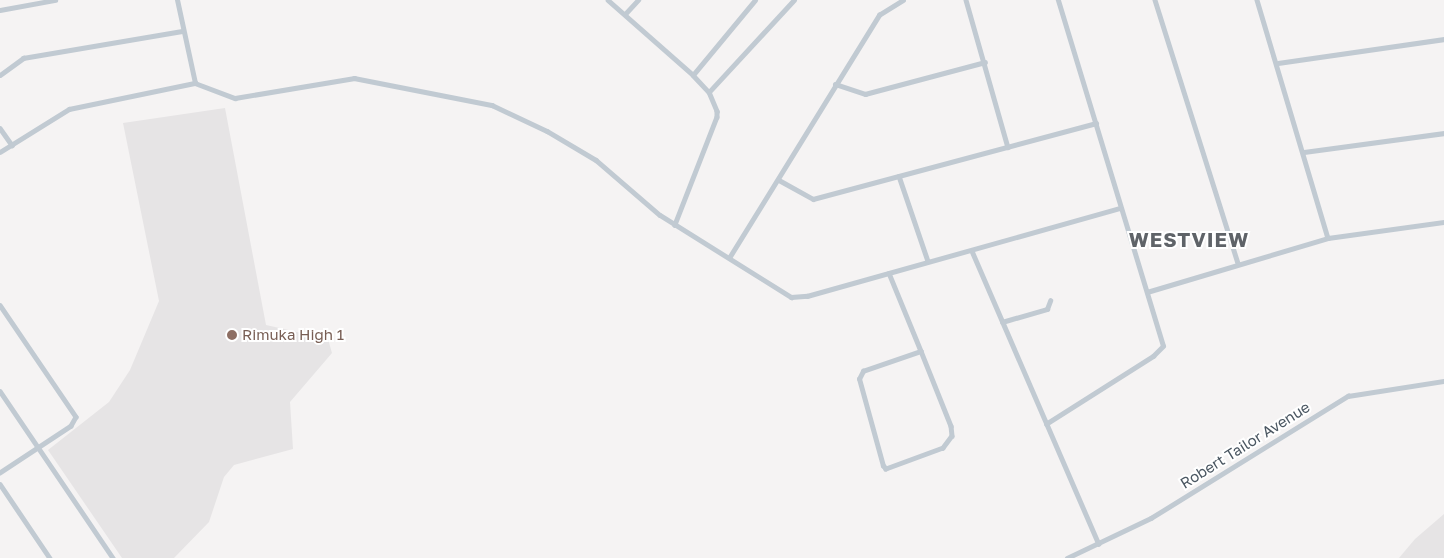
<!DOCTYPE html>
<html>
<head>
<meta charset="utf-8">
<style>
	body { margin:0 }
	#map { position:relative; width:1444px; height:558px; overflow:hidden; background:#f5f3f3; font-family:"Golos Text",sans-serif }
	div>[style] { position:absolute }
	.education>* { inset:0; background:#e6e4e5 }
	.street>* { height:4.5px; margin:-2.25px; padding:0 2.25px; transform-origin:2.25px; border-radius:2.25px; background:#c1cad2 }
	.dots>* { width:14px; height:14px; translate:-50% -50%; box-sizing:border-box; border:2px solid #fff; border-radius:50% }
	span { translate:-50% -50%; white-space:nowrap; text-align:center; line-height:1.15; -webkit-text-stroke:4px #fff; paint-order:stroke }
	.education-label { font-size:15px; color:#785e54 }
	.left { translate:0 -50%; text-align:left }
	.street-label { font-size:15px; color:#4a5661 }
	.district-label { font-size:20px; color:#5f6368; font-weight:700; letter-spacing:1px }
</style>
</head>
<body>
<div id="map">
	<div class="education">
		<div style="clip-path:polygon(225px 108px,266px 325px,328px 339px,332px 353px,290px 402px,293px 449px,234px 465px,224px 477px,209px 522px,174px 558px,122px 558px,48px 450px,109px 402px,130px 370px,159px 301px,123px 123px)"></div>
		<div style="clip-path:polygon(1444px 514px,1444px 558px,1399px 558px,1415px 539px)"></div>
	</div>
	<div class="street">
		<div style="left:608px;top:0;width:113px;rotate:41.4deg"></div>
		<div style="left:693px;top:75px;width:23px;rotate:47deg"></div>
		<div style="left:709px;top:92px;width:21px;rotate:67deg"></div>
		<div style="left:717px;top:111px;width:6px;rotate:90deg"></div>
		<div style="left:717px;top:117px;width:116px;rotate:111.3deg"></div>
		<div style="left:966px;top:0;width:153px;rotate:74.1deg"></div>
		<div style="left:1155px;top:0;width:276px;rotate:72.5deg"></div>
		<div style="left:1257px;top:0;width:248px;rotate:73.4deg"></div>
		<div style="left:0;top:10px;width:56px;rotate:-10.3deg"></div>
		<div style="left:625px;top:14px;width:19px;rotate:-47deg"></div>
		<div style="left:1278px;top:63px;width:168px;rotate:-8.2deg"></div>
		<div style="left:0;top:75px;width:29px;rotate:-36deg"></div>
		<div style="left:23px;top:58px;width:161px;rotate:-9.6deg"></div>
		<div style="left:693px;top:75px;width:97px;rotate:-50.4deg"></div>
		<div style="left:195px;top:83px;width:43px;rotate:20.6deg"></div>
		<div style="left:235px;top:98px;width:121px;rotate:-9.5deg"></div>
		<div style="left:354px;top:78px;width:141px;rotate:11.1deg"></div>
		<div style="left:492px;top:105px;width:61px;rotate:25.3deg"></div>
		<div style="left:547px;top:131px;width:57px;rotate:30.6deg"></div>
		<div style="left:596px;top:160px;width:84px;rotate:40.7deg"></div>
		<div style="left:660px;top:215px;width:155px;rotate:32deg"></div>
		<div style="left:791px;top:297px;width:16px;rotate:-4deg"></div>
		<div style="left:807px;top:296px;width:325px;rotate:-15.7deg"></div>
		<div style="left:835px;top:84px;width:32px;rotate:18deg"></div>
		<div style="left:865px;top:94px;width:124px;rotate:-14.9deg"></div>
		<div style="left:709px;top:92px;width:125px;rotate:-47.3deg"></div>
		<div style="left:0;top:128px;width:21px;rotate:55deg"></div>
		<div style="left:0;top:152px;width:81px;rotate:-31.9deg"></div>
		<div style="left:69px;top:109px;width:129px;rotate:-11.7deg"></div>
		<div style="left:195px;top:83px;width:85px;rotate:-102.2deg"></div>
		<div style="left:1304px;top:152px;width:141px;rotate:-7.7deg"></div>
		<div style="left:899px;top:176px;width:90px;rotate:71.2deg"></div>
		<div style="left:779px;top:180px;width:39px;rotate:29deg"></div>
		<div style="left:813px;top:199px;width:293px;rotate:-15deg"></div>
		<div style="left:972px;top:251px;width:319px;rotate:66.6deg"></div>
		<div style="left:729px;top:258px;width:286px;rotate:-58.3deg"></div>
		<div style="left:879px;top:15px;width:28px;rotate:-32deg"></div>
		<div style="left:889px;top:273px;width:84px;rotate:67.7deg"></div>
		<div style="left:921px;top:351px;width:81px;rotate:68.2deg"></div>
		<div style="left:951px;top:426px;width:10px;rotate:84deg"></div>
		<div style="left:952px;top:436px;width:15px;rotate:127deg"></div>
		<div style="left:943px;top:448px;width:61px;rotate:159.8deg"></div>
		<div style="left:886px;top:469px;width:4px;rotate:-135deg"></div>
		<div style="left:883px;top:466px;width:90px;rotate:-105.4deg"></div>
		<div style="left:859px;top:379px;width:9px;rotate:-63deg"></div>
		<div style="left:863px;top:371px;width:61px;rotate:-19deg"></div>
		<div style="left:1147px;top:292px;width:189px;rotate:-16.6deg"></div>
		<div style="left:1328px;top:238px;width:117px;rotate:-7.9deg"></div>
		<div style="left:0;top:305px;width:135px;rotate:55.8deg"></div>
		<div style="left:76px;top:417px;width:10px;rotate:119deg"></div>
		<div style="left:71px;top:426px;width:85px;rotate:146.5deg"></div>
		<div style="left:1002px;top:322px;width:47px;rotate:-16.1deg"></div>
		<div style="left:1047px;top:309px;width:9px;rotate:-69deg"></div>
		<div style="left:0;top:391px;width:202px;rotate:55.9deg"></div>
		<div style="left:1046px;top:424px;width:127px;rotate:-32.4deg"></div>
		<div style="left:1153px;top:356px;width:14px;rotate:-45deg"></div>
		<div style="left:1163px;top:346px;width:362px;rotate:-106.9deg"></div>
		<div style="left:0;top:484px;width:89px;rotate:56deg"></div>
		<div style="left:1067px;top:558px;width:93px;rotate:-25.5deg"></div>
		<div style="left:1151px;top:518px;width:232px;rotate:-31.8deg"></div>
		<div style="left:1348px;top:396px;width:97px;rotate:-8.9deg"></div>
	</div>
	<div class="dots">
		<div style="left:232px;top:335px;background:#8d6e63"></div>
	</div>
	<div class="education-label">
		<span class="left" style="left:242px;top:335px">Rimuka High 1</span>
	</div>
	<div class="street-label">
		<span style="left:1245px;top:445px;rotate:-32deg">Robert Tailor Avenue</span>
	</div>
	<div class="district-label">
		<span style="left:1189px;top:239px">WESTVIEW</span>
	</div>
</div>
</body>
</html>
